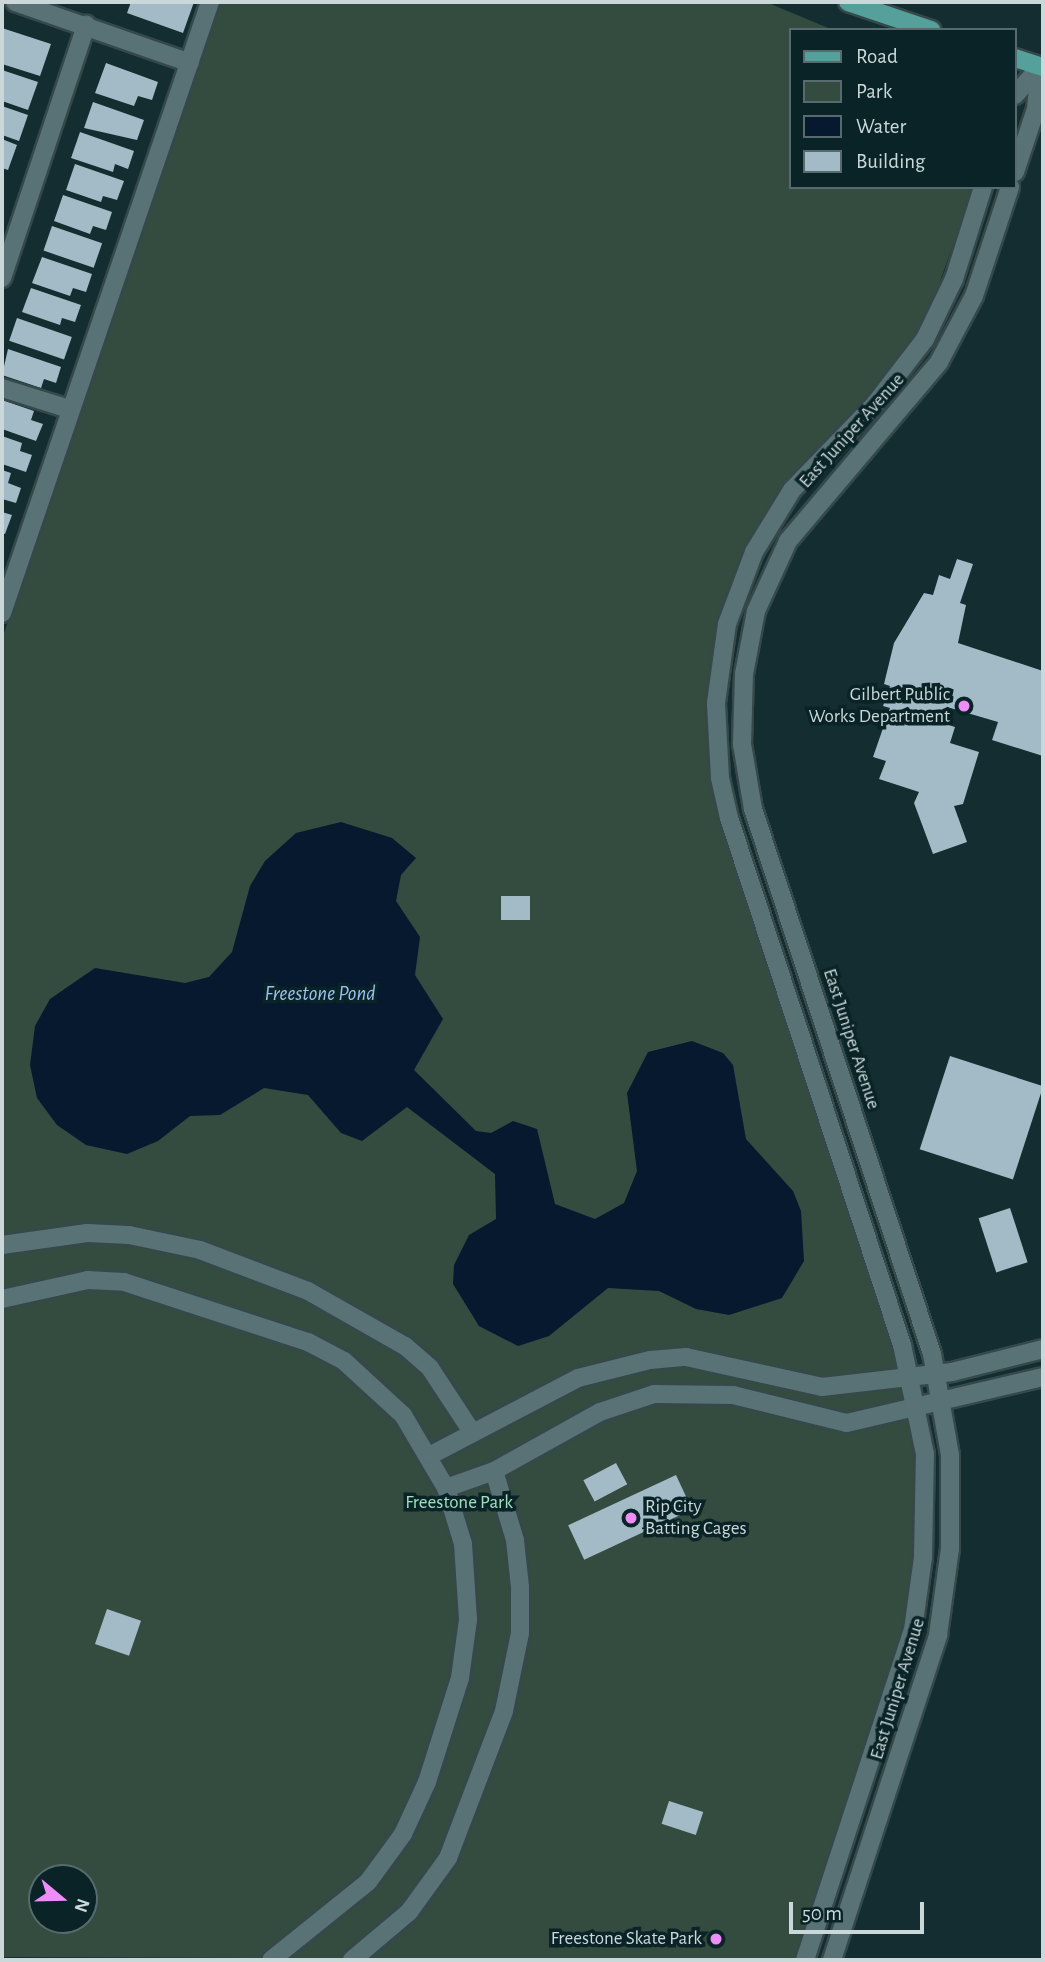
<!DOCTYPE html>
<html>
<head>
<meta charset="utf-8">
<style>
	body { margin:0 }
	#map { position:relative; width:1045px; height:1962px; overflow:hidden; background:#142d30; font-family:"Alegreya Sans",sans-serif }
	div>[style] { position:absolute }
	.green>* { inset:0; background:#344b3f }
	.water>* { inset:0; background:#06192f }
	.building>* { inset:0; background:#a3bac7; transform-origin:0 0 }
	.roads { filter:drop-shadow(2px 0 #35484a) drop-shadow(-2px 0 #35484a) drop-shadow(0 2px #35484a) drop-shadow(0 -2px #35484a) }
	.minor>* { height:18px; margin:-9px; padding:0 9px; transform-origin:9px; border-radius:9px; background:#587276 }
	.major>* { height:18px; margin:-9px; padding:0 9px; transform-origin:9px; border-radius:9px; background:#55a09a }
	.dots>* { width:19px; height:19px; translate:-50% -50%; box-sizing:border-box; border:4px solid #0a2326; border-radius:50% }
	span { translate:-50% -50%; white-space:nowrap; text-align:center; line-height:1.15; -webkit-text-stroke:7px #0a2326; paint-order:stroke }
	.street-label { font-size:19px; color:#cad8da }
	.poi-label { font-size:19px; color:#cad8da }
	.right { translate:-100% -50%; text-align:right }
	.left { translate:0 -50%; text-align:left }
	.park-label { font-size:19px; color:#9fe0be }
	.water-label { font-size:21px; color:#9ac1f2; font-style:italic }
	.frame { position:absolute; inset:0; border:4px solid #cad8da; pointer-events:none }
	.legend { position:absolute; left:789px; top:28px; width:228px; height:161px; box-sizing:border-box; background:#0a2326; border:2px solid #576b6e; margin:0; padding:9px 12px; list-style:none; font-size:21px; color:#cad8da }
	.legend li { display:flex; align-items:center; gap:14px; height:35px }
	.legend b { width:35px; border:2px solid #576b6e }
	.north { position:absolute; left:28px; top:1864px; width:70px; height:70px; box-sizing:border-box; background:#0a2326; border:2px solid #576b6e; border-radius:50%; rotate:109deg; font-size:19px; font-weight:700; line-height:28px; text-align:center; color:#cad8da }
	.north::after { content:''; display:block; margin:auto; width:24px; height:32px; background:#ee8cf8; clip-path:polygon(50% 0,100% 100%,50% 72%,0 100%) }
	.scale { position:absolute; left:789px; top:1902px; width:135px; height:32px; box-sizing:border-box; border:4px solid #cad8da; border-top:0; padding-left:9px; font-size:21px; line-height:24px; white-space:nowrap; color:#cad8da; -webkit-text-stroke:5px #0a2326; paint-order:stroke }
</style>
</head>
<body>
<div id="map">
	<div class="green">
		<div style="clip-path:polygon(evenodd,218px 2px,766px 2px,833px 30px,791px 30px,791px 187px,974px 187px,926px 320px,885px 380px,791px 476px,765px 514px,724px 604px,712px 658px,709px 755px,720px 814px,892px 1344px,915px 1446px,919px 1501px,904px 1623px,795px 1960px,2px 1957px,2px 639px,218px 2px,42px 1878px,84px 1878px,84px 1920px,42px 1920px,42px 1878px)"></div>
	</div>
	<div class="water">
		<div style="clip-path:polygon(341px 822px,392px 838px,416px 858px,401px 875px,396px 901px,420px 937px,415px 975px,443px 1019px,414px 1070px,476px 1131px,491px 1133px,513px 1121px,537px 1129px,555px 1204px,595px 1219px,624px 1203px,637px 1171px,627px 1093px,648px 1052px,692px 1041px,723px 1053px,733px 1065px,746px 1139px,793px 1191px,801px 1211px,804px 1261px,782px 1298px,729px 1315px,696px 1309px,659px 1291px,608px 1288px,549px 1336px,518px 1346px,479px 1326px,453px 1284px,454px 1265px,469px 1235px,496px 1219px,495px 1174px,407px 1107px,362px 1141px,341px 1133px,308px 1095px,264px 1088px,220px 1115px,190px 1116px,158px 1141px,127px 1154px,86px 1145px,57px 1125px,37px 1098px,30px 1065px,35px 1026px,50px 999px,95px 968px,185px 983px,209px 977px,232px 952px,250px 886px,265px 861px,296px 833px)"></div>
	</div>
	<div class="building">
		<div style="clip-path:polygon(131px 2px,194px 2px,183px 33px,127px 13px)"></div>
		<div style="clip-path:polygon(2px 28px,51px 44px,40px 76px,2px 64px)"></div>
		<div style="clip-path:polygon(106px 63px,158px 82px,152px 100px,138px 96px,134px 106px,95px 93px)"></div>
		<div style="clip-path:polygon(2px 70px,38px 82px,28px 110px,2px 101px)"></div>
		<div style="clip-path:polygon(93px 102px,144px 120px,137px 140px,84px 128px)"></div>
		<div style="clip-path:polygon(2px 106px,28px 115px,19px 141px,2px 135px)"></div>
		<div style="clip-path:polygon(80px 132px,134px 151px,128px 169px,115px 164px,113px 172px,71px 158px)"></div>
		<div style="clip-path:polygon(2px 139px,17px 145px,8px 170px,2px 168px)"></div>
		<div style="clip-path:polygon(75px 164px,124px 181px,117px 200px,103px 196px,101px 202px,66px 190px)"></div>
		<div style="clip-path:polygon(63px 195px,112px 212px,106px 230px,93px 226px,90px 234px,54px 221px)"></div>
		<div style="left:52px;top:226px;width:53px;height:26px;rotate:19deg"></div>
		<div style="clip-path:polygon(42px 257px,92px 274px,86px 292px,73px 288px,70px 296px,32px 283px)"></div>
		<div style="clip-path:polygon(31px 288px,81px 305px,75px 322px,62px 318px,60px 325px,22px 312px)"></div>
		<div style="left:17px;top:318px;width:58px;height:24px;rotate:19deg"></div>
		<div style="clip-path:polygon(8px 349px,61px 367px,56px 383px,44px 379px,41px 388px,2px 375px)"></div>
		<div style="clip-path:polygon(2px 400px,34px 411px,31px 420px,43px 424px,36px 441px,2px 429px)"></div>
		<div style="clip-path:polygon(2px 436px,22px 443px,20px 451px,32px 455px,26px 472px,2px 464px)"></div>
		<div style="clip-path:polygon(2px 470px,11px 473px,8px 483px,21px 488px,16px 503px,2px 499px)"></div>
		<div style="clip-path:polygon(2px 512px,12px 515px,5px 534px,2px 533px)"></div>
		<div style="clip-path:polygon(957px 559px,973px 564px,960px 603px,966px 605px,958px 643px,1043px 671px,1043px 756px,992px 740px,998px 722px,947px 707px,942px 723px,955px 727px,950px 743px,979px 752px,963px 804px,954px 806px,967px 842px,933px 854px,914px 803px,919px 792px,879px 779px,886px 761px,873px 757px,890px 708px,883px 706px,890px 686px,884px 684px,894px 643px,924px 593px,933px 595px,939px 575px,950px 579px)"></div>
		<div style="left:501px;top:896px;width:29px;height:24px"></div>
		<div style="left:950px;top:1056px;width:98px;height:98px;rotate:18deg"></div>
		<div style="left:1010px;top:1208px;width:57px;height:33px;rotate:72deg"></div>
		<div style="left:616px;top:1463px;width:24px;height:37px;rotate:62deg"></div>
		<div style="left:676px;top:1475px;width:38px;height:119px;rotate:65deg"></div>
		<div style="left:107px;top:1609px;width:36px;height:37px;rotate:19deg"></div>
		<div style="left:669px;top:1801px;width:36px;height:24px;rotate:18deg"></div>
	</div>
	<div class="roads">
		<div class="minor">
			<div style="left:15px;top:2px;width:185px;rotate:19.2deg"></div>
			<div style="left:1015px;top:95px;width:38px;rotate:-48deg"></div>
			<div style="left:1015px;top:172px;width:66px;rotate:-71.6deg"></div>
			<div style="left:1036px;top:109px;width:42px;rotate:-84.6deg"></div>
			<div style="left:2px;top:278px;width:267px;rotate:-71.6deg"></div>
			<div style="left:2px;top:388px;width:70px;rotate:17.4deg"></div>
			<div style="left:2px;top:613px;width:645px;rotate:-71.2deg"></div>
			<div style="left:2px;top:1245px;width:86px;rotate:-8deg"></div>
			<div style="left:87px;top:1233px;width:42px;rotate:2.7deg"></div>
			<div style="left:129px;top:1235px;width:73px;rotate:11.9deg"></div>
			<div style="left:200px;top:1250px;width:116px;rotate:20.8deg"></div>
			<div style="left:308px;top:1291px;width:112px;rotate:29.6deg"></div>
			<div style="left:405px;top:1346px;width:33px;rotate:41deg"></div>
			<div style="left:430px;top:1368px;width:77px;rotate:56.7deg"></div>
			<div style="left:2px;top:1299px;width:88px;rotate:-12.5deg"></div>
			<div style="left:88px;top:1280px;width:36px;rotate:3deg"></div>
			<div style="left:124px;top:1282px;width:194px;rotate:18.1deg"></div>
			<div style="left:308px;top:1342px;width:41px;rotate:27.8deg"></div>
			<div style="left:344px;top:1361px;width:80px;rotate:42.5deg"></div>
			<div style="left:403px;top:1415px;width:85px;rotate:59.5deg"></div>
			<div style="left:446px;top:1488px;width:59px;rotate:73.1deg"></div>
			<div style="left:463px;top:1544px;width:76px;rotate:86.2deg"></div>
			<div style="left:468px;top:1620px;width:59px;rotate:97.9deg"></div>
			<div style="left:460px;top:1678px;width:109px;rotate:107.6deg"></div>
			<div style="left:427px;top:1782px;width:57px;rotate:114.8deg"></div>
			<div style="left:403px;top:1834px;width:59px;rotate:126.1deg"></div>
			<div style="left:368px;top:1882px;width:124px;rotate:141.2deg"></div>
			<div style="left:431px;top:1455px;width:166px;rotate:-27.6deg"></div>
			<div style="left:578px;top:1378px;width:74px;rotate:-14deg"></div>
			<div style="left:650px;top:1360px;width:36px;rotate:-5deg"></div>
			<div style="left:686px;top:1357px;width:139px;rotate:12.4deg"></div>
			<div style="left:822px;top:1387px;width:131px;rotate:-6.6deg"></div>
			<div style="left:952px;top:1372px;width:94px;rotate:-14.2deg"></div>
			<div style="left:446px;top:1488px;width:51px;rotate:-19.5deg"></div>
			<div style="left:494px;top:1471px;width:121px;rotate:-29.1deg"></div>
			<div style="left:600px;top:1412px;width:57px;rotate:-18.4deg"></div>
			<div style="left:654px;top:1394px;width:79px;rotate:0.7deg"></div>
			<div style="left:733px;top:1395px;width:117px;rotate:13.8deg"></div>
			<div style="left:847px;top:1423px;width:201px;rotate:-13.2deg"></div>
			<div style="left:352px;top:1960px;width:75px;rotate:-40.1deg"></div>
			<div style="left:409px;top:1912px;width:67px;rotate:-54.2deg"></div>
			<div style="left:448px;top:1858px;width:157px;rotate:-69.1deg"></div>
			<div style="left:504px;top:1711px;width:80px;rotate:-78.4deg"></div>
			<div style="left:520px;top:1633px;width:46px;rotate:-90deg"></div>
			<div style="left:520px;top:1587px;width:47px;rotate:-96.1deg"></div>
			<div style="left:515px;top:1540px;width:72px;rotate:-106.9deg"></div>
			<div style="left:805px;top:1960px;width:347px;rotate:-71.9deg"></div>
			<div style="left:913px;top:1630px;width:74px;rotate:-82.2deg"></div>
			<div style="left:923px;top:1557px;width:103px;rotate:-88.9deg"></div>
			<div style="left:925px;top:1454px;width:111px;rotate:-101.9deg"></div>
			<div style="left:902px;top:1345px;width:555px;rotate:-108.17deg"></div>
			<div style="left:729px;top:818px;width:41px;rotate:-102.7deg"></div>
			<div style="left:720px;top:778px;width:75px;rotate:-93.1deg"></div>
			<div style="left:716px;top:703px;width:80px;rotate:-82.1deg"></div>
			<div style="left:727px;top:624px;width:77px;rotate:-69.4deg"></div>
			<div style="left:754px;top:552px;width:73px;rotate:-58.5deg"></div>
			<div style="left:792px;top:490px;width:120px;rotate:-46deg"></div>
			<div style="left:875px;top:404px;width:82px;rotate:-52.4deg"></div>
			<div style="left:925px;top:339px;width:67px;rotate:-64.2deg"></div>
			<div style="left:954px;top:279px;width:96px;rotate:-72.5deg"></div>
			<div style="left:832px;top:1960px;width:342px;rotate:-71.9deg"></div>
			<div style="left:938px;top:1635px;width:87px;rotate:-82.1deg"></div>
			<div style="left:950px;top:1549px;width:94px;rotate:-90deg"></div>
			<div style="left:950px;top:1455px;width:103px;rotate:-100.1deg"></div>
			<div style="left:932px;top:1354px;width:574px;rotate:-108.18deg"></div>
			<div style="left:753px;top:809px;width:66px;rotate:-99.6deg"></div>
			<div style="left:742px;top:744px;width:70px;rotate:-88.4deg"></div>
			<div style="left:744px;top:674px;width:64px;rotate:-79.2deg"></div>
			<div style="left:756px;top:611px;width:77px;rotate:-65.4deg"></div>
			<div style="left:788px;top:541px;width:234px;rotate:-49.8deg"></div>
			<div style="left:939px;top:362px;width:75px;rotate:-62.1deg"></div>
			<div style="left:974px;top:296px;width:115px;rotate:-71.7deg"></div>
		</div>
		<div class="major">
			<div style="left:848px;top:2px;width:88px;rotate:18.6deg"></div>
			<div style="left:1015px;top:58px;width:29px;rotate:18deg"></div>
		</div>
	</div>
	<div class="dots">
		<div style="left:964px;top:706px;background:#ee8cf8"></div>
		<div style="left:631px;top:1518px;background:#ee8cf8"></div>
		<div style="left:716px;top:1939px;background:#ee8cf8"></div>
	</div>
	<div class="street-label">
		<span style="left:852px;top:431px;rotate:-48deg">East Juniper Avenue</span>
		<span style="left:851px;top:1039px;rotate:72deg">East Juniper Avenue</span>
		<span style="left:898px;top:1689px;rotate:-73deg">East Juniper Avenue</span>
	</div>
	<div class="poi-label">
		<span class="right" style="left:950px;top:706px">Gilbert Public<br>Works Department</span>
		<span class="left" style="left:645px;top:1518px">Rip City<br>Batting Cages</span>
		<span class="right" style="left:702px;top:1939px">Freestone Skate Park</span>
	</div>
	<div class="park-label">
		<span style="left:459px;top:1503px">Freestone Park</span>
	</div>
	<div class="water-label">
		<span style="left:320px;top:994px">Freestone Pond</span>
	</div>
	<div class="frame"></div>
	<ul class="legend">
	<li><b style="height:9px;background:#55a09a"></b>Road</li>
	<li><b style="height:19px;background:#344b3f"></b>Park</li>
	<li><b style="height:19px;background:#06192f"></b>Water</li>
	<li><b style="height:19px;background:#a3bac7"></b>Building</li>
	</ul>
	<div class="north">N</div>
	<div class="scale">50 m</div>
</div>
</body>
</html>
